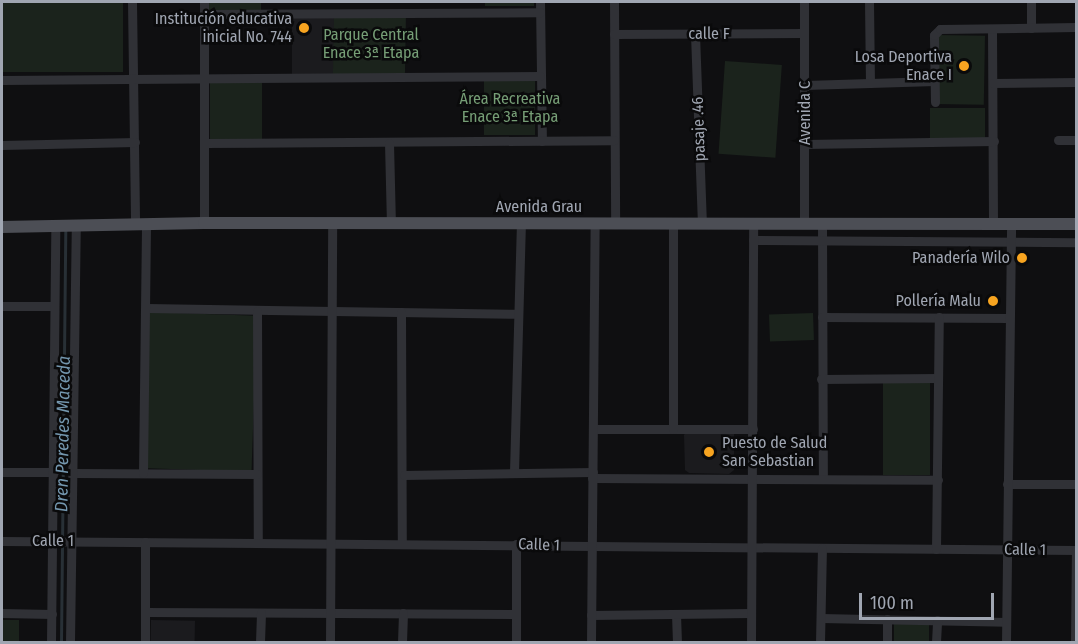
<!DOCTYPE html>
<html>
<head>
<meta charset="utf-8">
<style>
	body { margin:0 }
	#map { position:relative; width:1078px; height:644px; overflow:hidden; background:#0f0f11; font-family:"Fira Sans Condensed",sans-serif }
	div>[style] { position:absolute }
	.built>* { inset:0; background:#1b1b1e; transform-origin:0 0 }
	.green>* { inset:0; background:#1b231c; transform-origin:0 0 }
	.stream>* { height:3px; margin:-1.5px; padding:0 1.5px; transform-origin:1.5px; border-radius:1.5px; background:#283036 }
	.minor>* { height:9px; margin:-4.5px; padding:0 4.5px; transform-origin:4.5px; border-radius:4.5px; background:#303136 }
	.major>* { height:12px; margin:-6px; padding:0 6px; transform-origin:6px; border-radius:6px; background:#4c4e55 }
	.dots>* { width:16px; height:16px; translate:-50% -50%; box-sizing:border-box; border:3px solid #0a0a0b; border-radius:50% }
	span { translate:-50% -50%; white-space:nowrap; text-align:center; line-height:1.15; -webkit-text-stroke:5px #0a0a0b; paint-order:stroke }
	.poi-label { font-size:16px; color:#a0a6b2 }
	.right { translate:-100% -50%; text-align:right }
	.left { translate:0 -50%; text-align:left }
	.street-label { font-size:16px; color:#a0a6b2 }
	.park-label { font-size:16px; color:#769e76 }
	.water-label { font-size:18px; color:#7497af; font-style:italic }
	.frame { position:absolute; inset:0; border:3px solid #a0a6b2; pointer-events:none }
	.scale { position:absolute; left:859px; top:593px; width:135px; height:27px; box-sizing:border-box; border:3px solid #a0a6b2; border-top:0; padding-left:8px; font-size:18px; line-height:21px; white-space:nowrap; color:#a0a6b2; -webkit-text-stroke:4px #0a0a0b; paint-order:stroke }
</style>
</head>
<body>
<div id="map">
	<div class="built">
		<div style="left:292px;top:13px;width:42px;height:61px"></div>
		<div style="clip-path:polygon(687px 430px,734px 431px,734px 470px,729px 474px,689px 473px,685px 470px,684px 435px)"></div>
		<div style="left:151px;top:620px;width:44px;height:22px;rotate:1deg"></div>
	</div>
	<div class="green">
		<div style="left:2px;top:2px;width:121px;height:70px"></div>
		<div style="left:208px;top:2px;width:53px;height:9px"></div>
		<div style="left:485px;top:2px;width:49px;height:4px"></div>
		<div style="left:334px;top:13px;width:72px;height:63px;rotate:1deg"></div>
		<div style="left:936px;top:35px;width:49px;height:69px;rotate:1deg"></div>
		<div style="left:725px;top:61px;width:57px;height:93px;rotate:4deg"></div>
		<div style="left:535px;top:81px;width:54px;height:51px;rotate:90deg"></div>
		<div style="left:210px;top:82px;width:52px;height:57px"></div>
		<div style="left:930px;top:108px;width:55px;height:31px"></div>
		<div style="left:146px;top:312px;width:111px;height:156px;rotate:2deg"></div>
		<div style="left:813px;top:313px;width:27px;height:44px;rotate:88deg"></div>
		<div style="left:883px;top:382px;width:47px;height:93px"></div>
		<div style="left:2px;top:620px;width:17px;height:22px"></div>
		<div style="left:894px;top:624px;width:35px;height:18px"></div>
	</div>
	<div class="stream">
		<div style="left:61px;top:642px;width:414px;rotate:-89.4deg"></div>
	</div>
	<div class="minor">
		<div style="left:132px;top:2px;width:222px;rotate:89.2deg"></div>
		<div style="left:540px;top:2px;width:139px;rotate:89.2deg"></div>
		<div style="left:614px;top:2px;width:221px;rotate:89.7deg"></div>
		<div style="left:869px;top:2px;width:81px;rotate:89.3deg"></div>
		<div style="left:1031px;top:2px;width:26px;rotate:90deg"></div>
		<div style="left:205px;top:14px;width:335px;rotate:-0.3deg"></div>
		<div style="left:992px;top:30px;width:194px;rotate:89.7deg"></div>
		<div style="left:614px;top:34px;width:190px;rotate:-0.3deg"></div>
		<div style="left:695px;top:34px;width:190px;rotate:87.9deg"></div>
		<div style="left:2px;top:80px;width:538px;rotate:-0.43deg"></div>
		<div style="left:993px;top:83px;width:83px;rotate:-0.7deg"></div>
		<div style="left:805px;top:85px;width:130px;rotate:-1.8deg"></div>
		<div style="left:935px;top:102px;width:67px;rotate:-90.9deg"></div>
		<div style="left:934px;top:35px;width:8px;rotate:-45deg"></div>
		<div style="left:940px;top:29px;width:136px;rotate:-0.8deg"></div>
		<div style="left:1058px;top:140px;width:18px"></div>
		<div style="left:204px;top:143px;width:410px;rotate:-0.4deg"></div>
		<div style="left:389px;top:143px;width:81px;rotate:88.6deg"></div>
		<div style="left:805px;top:144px;width:189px;rotate:-0.9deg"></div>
		<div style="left:2px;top:145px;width:133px;rotate:-1.3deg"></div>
		<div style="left:204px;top:223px;width:221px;rotate:-90deg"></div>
		<div style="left:804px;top:224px;width:222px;rotate:-90deg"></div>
		<div style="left:822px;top:224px;width:255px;rotate:89.8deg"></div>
		<div style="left:753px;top:240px;width:323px;rotate:0.4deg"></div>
		<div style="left:2px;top:306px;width:52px"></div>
		<div style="left:147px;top:308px;width:371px;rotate:0.9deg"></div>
		<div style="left:257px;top:311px;width:231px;rotate:89.8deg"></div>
		<div style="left:401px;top:312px;width:231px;rotate:89.8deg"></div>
		<div style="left:822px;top:317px;width:187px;rotate:0.3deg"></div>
		<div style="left:821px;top:379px;width:117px;rotate:-0.5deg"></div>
		<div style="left:593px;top:429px;width:160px"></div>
		<div style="left:673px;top:429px;width:206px;rotate:-90deg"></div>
		<div style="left:2px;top:472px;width:52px"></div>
		<div style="left:514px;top:472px;width:249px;rotate:-88.4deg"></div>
		<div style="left:73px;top:473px;width:184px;rotate:0.3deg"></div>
		<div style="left:143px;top:473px;width:249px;rotate:-89.3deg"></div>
		<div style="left:404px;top:475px;width:189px;rotate:-0.9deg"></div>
		<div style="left:592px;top:478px;width:346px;rotate:0.3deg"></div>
		<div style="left:1007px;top:484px;width:69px"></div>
		<div style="left:2px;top:541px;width:1074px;rotate:0.48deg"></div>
		<div style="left:936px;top:549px;width:232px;rotate:-89.3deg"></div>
		<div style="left:145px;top:612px;width:371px;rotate:0.3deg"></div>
		<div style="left:2px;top:613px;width:50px;rotate:1.1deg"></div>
		<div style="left:676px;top:614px;width:28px;rotate:88deg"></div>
		<div style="left:591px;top:615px;width:160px;rotate:-0.7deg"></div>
		<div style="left:821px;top:618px;width:185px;rotate:1.2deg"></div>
		<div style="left:51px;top:642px;width:416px;rotate:-89.4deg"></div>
		<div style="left:70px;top:642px;width:416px;rotate:-89.2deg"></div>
		<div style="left:145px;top:642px;width:100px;rotate:-90deg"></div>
		<div style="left:260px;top:642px;width:29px;rotate:-88deg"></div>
		<div style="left:330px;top:642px;width:420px;rotate:-89.7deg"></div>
		<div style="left:402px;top:642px;width:29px;rotate:-88deg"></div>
		<div style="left:516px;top:642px;width:98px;rotate:-90deg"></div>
		<div style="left:591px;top:642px;width:419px;rotate:-89.5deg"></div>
		<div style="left:751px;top:642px;width:419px;rotate:-89.7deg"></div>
		<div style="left:820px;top:642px;width:94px;rotate:-88.8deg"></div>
		<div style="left:887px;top:642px;width:23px;rotate:-90deg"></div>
		<div style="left:936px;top:642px;width:22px;rotate:-87deg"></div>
		<div style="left:1006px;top:642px;width:418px;rotate:-89.3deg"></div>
		<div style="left:1075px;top:642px;width:92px;rotate:-89.4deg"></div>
	</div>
	<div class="major">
		<div style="left:2px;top:227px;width:202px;rotate:-1.1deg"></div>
		<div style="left:204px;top:223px;width:872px;rotate:0.07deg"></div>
	</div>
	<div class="dots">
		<div style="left:304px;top:28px;background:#f7a420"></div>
		<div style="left:964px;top:66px;background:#f7a420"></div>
		<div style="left:1022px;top:258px;background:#f7a420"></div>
		<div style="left:993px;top:301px;background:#f7a420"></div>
		<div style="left:709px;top:452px;background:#f7a420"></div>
	</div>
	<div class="poi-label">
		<span class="right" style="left:292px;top:28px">Institución educativa<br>inicial No. 744</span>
		<span class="right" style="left:952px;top:66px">Losa Deportiva<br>Enace I</span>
		<span class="right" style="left:1010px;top:258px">Panadería Wilo</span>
		<span class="right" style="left:981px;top:301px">Pollería Malu</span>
		<span class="left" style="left:722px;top:452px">Puesto de Salud<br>San Sebastian</span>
	</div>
	<div class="street-label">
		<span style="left:709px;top:34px">calle F</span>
		<span style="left:805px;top:113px;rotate:-90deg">Avenida C</span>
		<span style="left:699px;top:129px;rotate:-92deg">pasaje .46</span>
		<span style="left:539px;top:207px">Avenida Grau</span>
		<span style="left:53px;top:541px">Calle 1</span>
		<span style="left:539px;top:545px;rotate:2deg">Calle 1</span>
		<span style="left:1025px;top:550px;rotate:1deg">Calle 1</span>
	</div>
	<div class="park-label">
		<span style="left:371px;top:44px">Parque Central<br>Enace 3ª Etapa</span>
		<span style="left:510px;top:108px">Área Recreativa<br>Enace 3ª Etapa</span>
	</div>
	<div class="water-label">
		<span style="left:63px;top:434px;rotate:-89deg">Dren Peredes Maceda</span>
	</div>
	<div class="frame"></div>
	<div class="scale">100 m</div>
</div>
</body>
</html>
